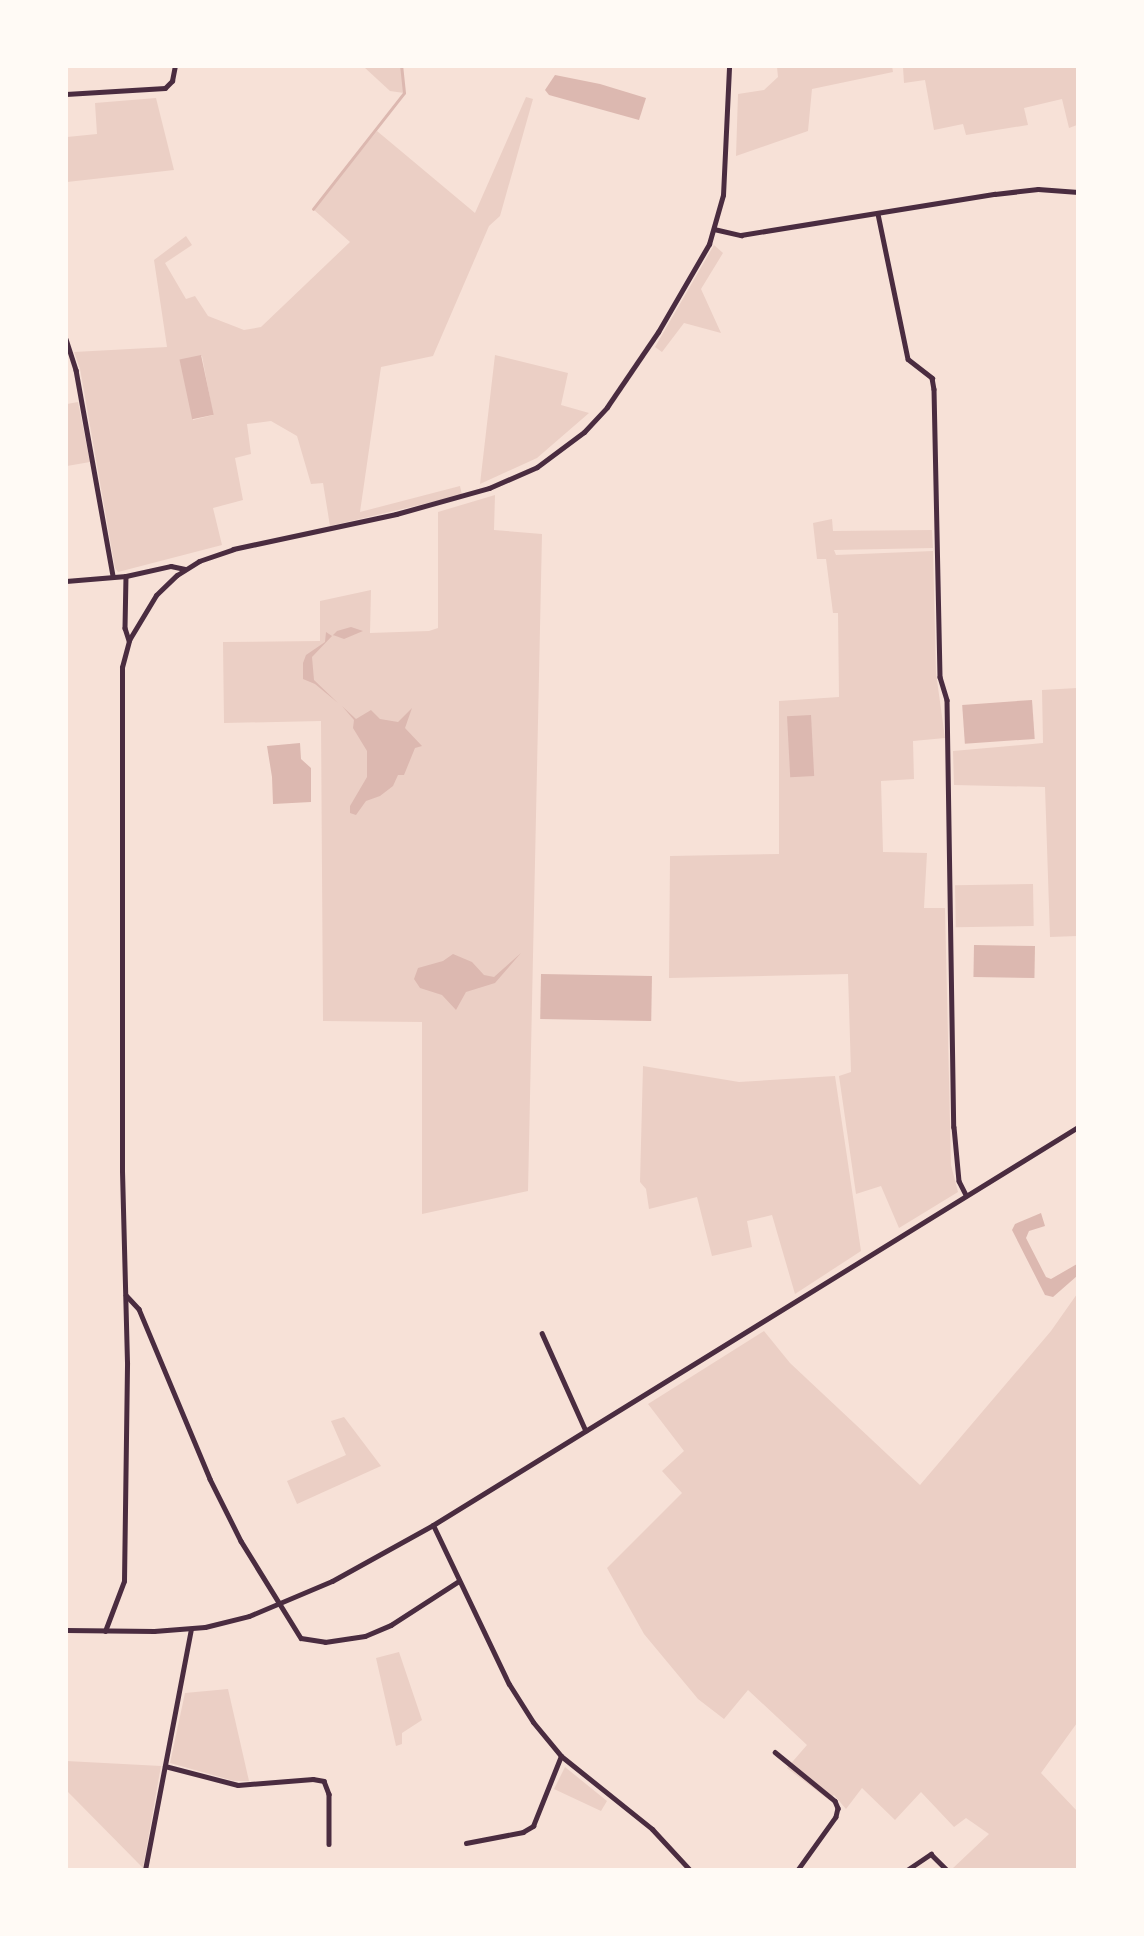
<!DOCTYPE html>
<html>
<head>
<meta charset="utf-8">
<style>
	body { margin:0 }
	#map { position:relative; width:1144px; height:1936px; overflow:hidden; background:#f7e1d7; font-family:"Work Sans",sans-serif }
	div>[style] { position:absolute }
	.green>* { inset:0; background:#ebcfc5; transform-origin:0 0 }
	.water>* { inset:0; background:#dcb8b0; transform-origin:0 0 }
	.stream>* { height:2.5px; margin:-1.25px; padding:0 1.25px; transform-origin:1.25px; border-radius:1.25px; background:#dcb8b0 }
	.minor>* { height:4.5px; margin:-2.25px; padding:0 2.25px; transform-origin:2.25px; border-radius:2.25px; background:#4a2c40 }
	.tertiary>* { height:5px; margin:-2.5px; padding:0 2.5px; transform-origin:2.5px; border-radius:2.5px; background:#4a2c40 }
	span { translate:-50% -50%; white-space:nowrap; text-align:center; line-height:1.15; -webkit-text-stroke:5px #fffaf5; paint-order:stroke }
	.frame { position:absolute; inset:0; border:68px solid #fffaf5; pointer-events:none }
</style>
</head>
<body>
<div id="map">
	<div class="green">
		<div style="clip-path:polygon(364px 67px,401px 67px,404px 93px,390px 91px)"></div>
		<div style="clip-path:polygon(777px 67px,892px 66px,893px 72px,812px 89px,808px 131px,736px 156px,738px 94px,764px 90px,778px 77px)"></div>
		<div style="clip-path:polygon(903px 67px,1077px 67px,1077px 125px,1069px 128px,1062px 99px,1024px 108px,1028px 125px,966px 135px,963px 124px,934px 130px,925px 80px,904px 83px)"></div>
		<div style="clip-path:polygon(evenodd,526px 97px,533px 99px,500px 216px,489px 226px,433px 356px,381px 367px,360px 512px,460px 486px,462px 495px,330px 526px,323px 483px,311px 484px,297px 436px,271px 421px,247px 424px,251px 454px,235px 458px,243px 500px,213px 508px,222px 545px,118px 572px,115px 568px,80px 369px,74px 352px,167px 347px,154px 260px,186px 236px,192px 245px,165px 263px,186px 299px,195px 296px,208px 316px,244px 330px,261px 327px,350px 242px,313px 209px,377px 131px,475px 213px,526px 97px,202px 356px,213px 415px,193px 420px,181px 361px,202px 356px)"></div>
		<div style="clip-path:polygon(156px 98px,174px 170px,67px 182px,67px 137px,97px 134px,95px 103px)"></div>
		<div style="clip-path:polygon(714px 245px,723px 253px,701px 289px,721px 333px,684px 323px,662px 352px,655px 347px)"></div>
		<div style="clip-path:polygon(495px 355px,568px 373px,561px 405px,589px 413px,537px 458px,480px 484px)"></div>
		<div style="clip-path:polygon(78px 402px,90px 462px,67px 466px,67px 404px)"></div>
		<div style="clip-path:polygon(495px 495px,494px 530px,542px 534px,528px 1191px,422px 1214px,422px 1022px,323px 1021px,321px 721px,224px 723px,223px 642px,320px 641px,320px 601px,371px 590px,370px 633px,429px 631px,438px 628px,438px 512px)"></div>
		<div style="clip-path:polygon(832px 519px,833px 531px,932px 530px,933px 548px,834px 550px,836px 555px,933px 551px,936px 673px,945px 738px,913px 741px,914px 779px,881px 781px,883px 852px,927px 853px,924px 908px,945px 908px,951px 1165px,958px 1192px,899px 1228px,881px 1186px,856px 1194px,839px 1076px,851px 1072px,848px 974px,669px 978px,670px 856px,779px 854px,779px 701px,839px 697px,838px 613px,833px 613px,826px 559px,817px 559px,813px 523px)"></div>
		<div style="clip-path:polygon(1077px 688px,1077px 936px,1050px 937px,1045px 787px,954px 785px,953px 751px,1043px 743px,1042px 690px)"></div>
		<div style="left:1033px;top:884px;width:42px;height:78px;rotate:89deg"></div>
		<div style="clip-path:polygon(643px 1066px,739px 1082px,835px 1076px,861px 1251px,795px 1294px,772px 1215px,747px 1221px,752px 1247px,712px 1256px,697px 1197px,649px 1209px,646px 1189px,640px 1182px)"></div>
		<div style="clip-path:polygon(1077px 1294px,1077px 1723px,1041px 1773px,1077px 1811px,1077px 1869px,952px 1869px,989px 1834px,966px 1818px,954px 1827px,921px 1792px,895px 1820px,862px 1788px,846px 1809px,834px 1795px,829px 1800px,787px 1768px,807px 1745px,748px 1690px,724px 1719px,698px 1699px,644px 1634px,607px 1568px,682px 1493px,662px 1471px,684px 1451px,648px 1404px,764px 1331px,790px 1363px,920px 1485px,1051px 1331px)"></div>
		<div style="clip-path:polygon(344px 1417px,381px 1466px,297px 1504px,287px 1481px,346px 1455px,331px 1421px)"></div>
		<div style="clip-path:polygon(399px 1652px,422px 1720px,402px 1733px,402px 1744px,396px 1746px,376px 1658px)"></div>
		<div style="clip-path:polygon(228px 1689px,249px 1781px,234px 1781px,170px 1763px,185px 1693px)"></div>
		<div style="clip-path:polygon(66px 1761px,161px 1766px,143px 1868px,67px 1791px)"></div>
		<div style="clip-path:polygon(565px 1767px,607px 1801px,601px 1811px,554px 1789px)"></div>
	</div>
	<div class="water">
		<div style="clip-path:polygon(555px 75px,600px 84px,646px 98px,639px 120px,549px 95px,545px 90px)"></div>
		<div style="left:201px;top:355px;width:61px;height:22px;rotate:78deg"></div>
		<div style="clip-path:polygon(351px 627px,363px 631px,344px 639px,333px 635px,312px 657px,314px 680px,338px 703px,315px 684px,303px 679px,303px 663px,306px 655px,325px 642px,326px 632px,332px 636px,337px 631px)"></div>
		<div style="left:1032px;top:700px;width:39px;height:70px;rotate:86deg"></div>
		<div style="clip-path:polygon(342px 706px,356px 719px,371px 710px,380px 719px,398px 722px,412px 708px,405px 728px,422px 746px,415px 748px,404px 775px,398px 775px,393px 786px,380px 796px,366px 801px,356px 815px,350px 813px,350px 806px,367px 777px,367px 751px,353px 728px,354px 720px)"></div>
		<div style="left:811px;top:715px;width:61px;height:24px;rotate:87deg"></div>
		<div style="clip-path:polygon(300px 743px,301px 759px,311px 768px,311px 802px,273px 804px,272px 777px,267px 746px)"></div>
		<div style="left:974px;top:945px;width:61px;height:32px;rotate:1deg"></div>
		<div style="clip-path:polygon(521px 953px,495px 983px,466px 992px,456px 1010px,442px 995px,420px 988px,414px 979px,418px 968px,443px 961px,453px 954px,472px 962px,484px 975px,494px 977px)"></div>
		<div style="left:541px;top:974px;width:111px;height:45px;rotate:1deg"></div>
		<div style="clip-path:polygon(1041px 1213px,1045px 1226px,1029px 1231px,1026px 1238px,1046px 1277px,1051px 1279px,1077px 1264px,1077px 1276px,1053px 1297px,1045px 1295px,1012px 1230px,1015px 1224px)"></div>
	</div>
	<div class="stream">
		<div style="left:313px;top:209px;width:147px;rotate:-51.9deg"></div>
		<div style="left:404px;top:93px;width:27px;rotate:-96deg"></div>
	</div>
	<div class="minor">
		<div style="left:66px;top:94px;width:99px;rotate:-3.5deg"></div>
		<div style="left:165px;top:88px;width:10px;rotate:-45deg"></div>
		<div style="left:172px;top:81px;width:15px;rotate:-79deg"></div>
		<div style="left:878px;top:214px;width:148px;rotate:78.3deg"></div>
		<div style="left:908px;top:359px;width:31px;rotate:38deg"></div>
		<div style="left:932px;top:378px;width:11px;rotate:80deg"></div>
		<div style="left:934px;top:389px;width:288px;rotate:88.8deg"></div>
		<div style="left:940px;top:677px;width:24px;rotate:73deg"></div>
		<div style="left:947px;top:700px;width:427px;rotate:89.1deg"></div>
		<div style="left:954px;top:1127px;width:54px;rotate:84.7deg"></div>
		<div style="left:959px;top:1181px;width:16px;rotate:63deg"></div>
		<div style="left:714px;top:229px;width:28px;rotate:13deg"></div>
		<div style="left:741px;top:235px;width:257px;rotate:-9.2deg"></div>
		<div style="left:995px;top:194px;width:43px;rotate:-6.6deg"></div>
		<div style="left:1038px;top:189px;width:40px;rotate:4.3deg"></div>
		<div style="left:66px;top:339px;width:33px;rotate:72deg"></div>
		<div style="left:76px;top:370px;width:209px;rotate:79.8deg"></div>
		<div style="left:126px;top:576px;width:52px;rotate:91.1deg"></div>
		<div style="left:125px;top:628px;width:13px;rotate:72deg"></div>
		<div style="left:66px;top:581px;width:60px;rotate:-4.8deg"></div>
		<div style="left:126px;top:576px;width:46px;rotate:-12.5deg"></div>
		<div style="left:171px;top:566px;width:14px;rotate:12deg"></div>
		<div style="left:126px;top:1295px;width:19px;rotate:47deg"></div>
		<div style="left:139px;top:1309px;width:184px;rotate:67.3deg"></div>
		<div style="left:210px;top:1479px;width:69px;rotate:63.4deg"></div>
		<div style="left:241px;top:1541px;width:114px;rotate:58.3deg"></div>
		<div style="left:301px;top:1638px;width:24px;rotate:9deg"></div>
		<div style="left:325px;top:1642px;width:40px;rotate:-8.5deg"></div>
		<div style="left:365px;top:1636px;width:28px;rotate:-23deg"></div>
		<div style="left:391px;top:1625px;width:81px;rotate:-32.9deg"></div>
		<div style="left:542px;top:1333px;width:107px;rotate:65.8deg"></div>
		<div style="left:775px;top:1752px;width:77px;rotate:39.2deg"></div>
		<div style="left:835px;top:1801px;width:8px;rotate:67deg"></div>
		<div style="left:838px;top:1808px;width:9px;rotate:103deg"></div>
		<div style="left:836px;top:1817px;width:65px;rotate:125.6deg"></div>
		<div style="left:165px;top:1766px;width:75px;rotate:14.6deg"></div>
		<div style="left:238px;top:1785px;width:75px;rotate:-4.6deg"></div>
		<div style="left:313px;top:1779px;width:11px;rotate:10deg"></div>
		<div style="left:324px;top:1781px;width:14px;rotate:69deg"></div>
		<div style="left:329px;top:1794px;width:50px;rotate:90deg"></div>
		<div style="left:466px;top:1843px;width:58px;rotate:-10.9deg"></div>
		<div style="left:523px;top:1832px;width:12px;rotate:-31deg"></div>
		<div style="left:533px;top:1826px;width:75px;rotate:-68.2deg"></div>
		<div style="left:145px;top:1870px;width:245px;rotate:-79.2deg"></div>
		<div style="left:907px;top:1870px;width:29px;rotate:-34deg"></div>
		<div style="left:931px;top:1854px;width:23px;rotate:45deg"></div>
	</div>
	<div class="tertiary">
		<div style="left:433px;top:1525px;width:176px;rotate:64.5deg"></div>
		<div style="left:509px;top:1684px;width:45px;rotate:57.7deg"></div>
		<div style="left:533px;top:1722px;width:44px;rotate:50.5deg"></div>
		<div style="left:561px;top:1756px;width:117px;rotate:38.7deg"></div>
		<div style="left:652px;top:1829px;width:56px;rotate:47.2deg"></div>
		<div style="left:66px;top:1630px;width:88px;rotate:0.7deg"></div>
		<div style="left:154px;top:1631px;width:51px;rotate:-4.5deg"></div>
		<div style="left:205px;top:1627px;width:45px;rotate:-14deg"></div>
		<div style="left:249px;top:1616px;width:90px;rotate:-22.9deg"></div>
		<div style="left:332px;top:1581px;width:115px;rotate:-29deg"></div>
		<div style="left:433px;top:1525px;width:758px;rotate:-31.68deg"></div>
		<div style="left:105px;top:1631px;width:53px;rotate:-69.2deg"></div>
		<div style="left:124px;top:1581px;width:219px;rotate:-89.2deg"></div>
		<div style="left:127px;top:1362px;width:192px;rotate:-91.5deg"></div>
		<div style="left:122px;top:1170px;width:503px;rotate:-90deg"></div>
		<div style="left:122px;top:667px;width:28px;rotate:-75deg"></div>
		<div style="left:129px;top:640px;width:52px;rotate:-59deg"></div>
		<div style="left:156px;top:595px;width:29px;rotate:-44deg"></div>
		<div style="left:177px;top:575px;width:26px;rotate:-32deg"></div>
		<div style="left:199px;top:561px;width:36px;rotate:-19deg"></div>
		<div style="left:233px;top:549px;width:167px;rotate:-12.1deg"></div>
		<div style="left:396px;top:514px;width:97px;rotate:-15.6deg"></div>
		<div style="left:489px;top:488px;width:52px;rotate:-23.6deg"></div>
		<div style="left:537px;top:467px;width:59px;rotate:-36.7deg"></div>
		<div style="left:584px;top:432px;width:34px;rotate:-47deg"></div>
		<div style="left:607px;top:407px;width:91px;rotate:-55.8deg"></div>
		<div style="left:658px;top:332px;width:102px;rotate:-59.9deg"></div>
		<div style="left:709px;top:244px;width:51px;rotate:-74.1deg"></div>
		<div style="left:723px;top:195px;width:129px;rotate:-87.3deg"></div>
	</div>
	<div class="frame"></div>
</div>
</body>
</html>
